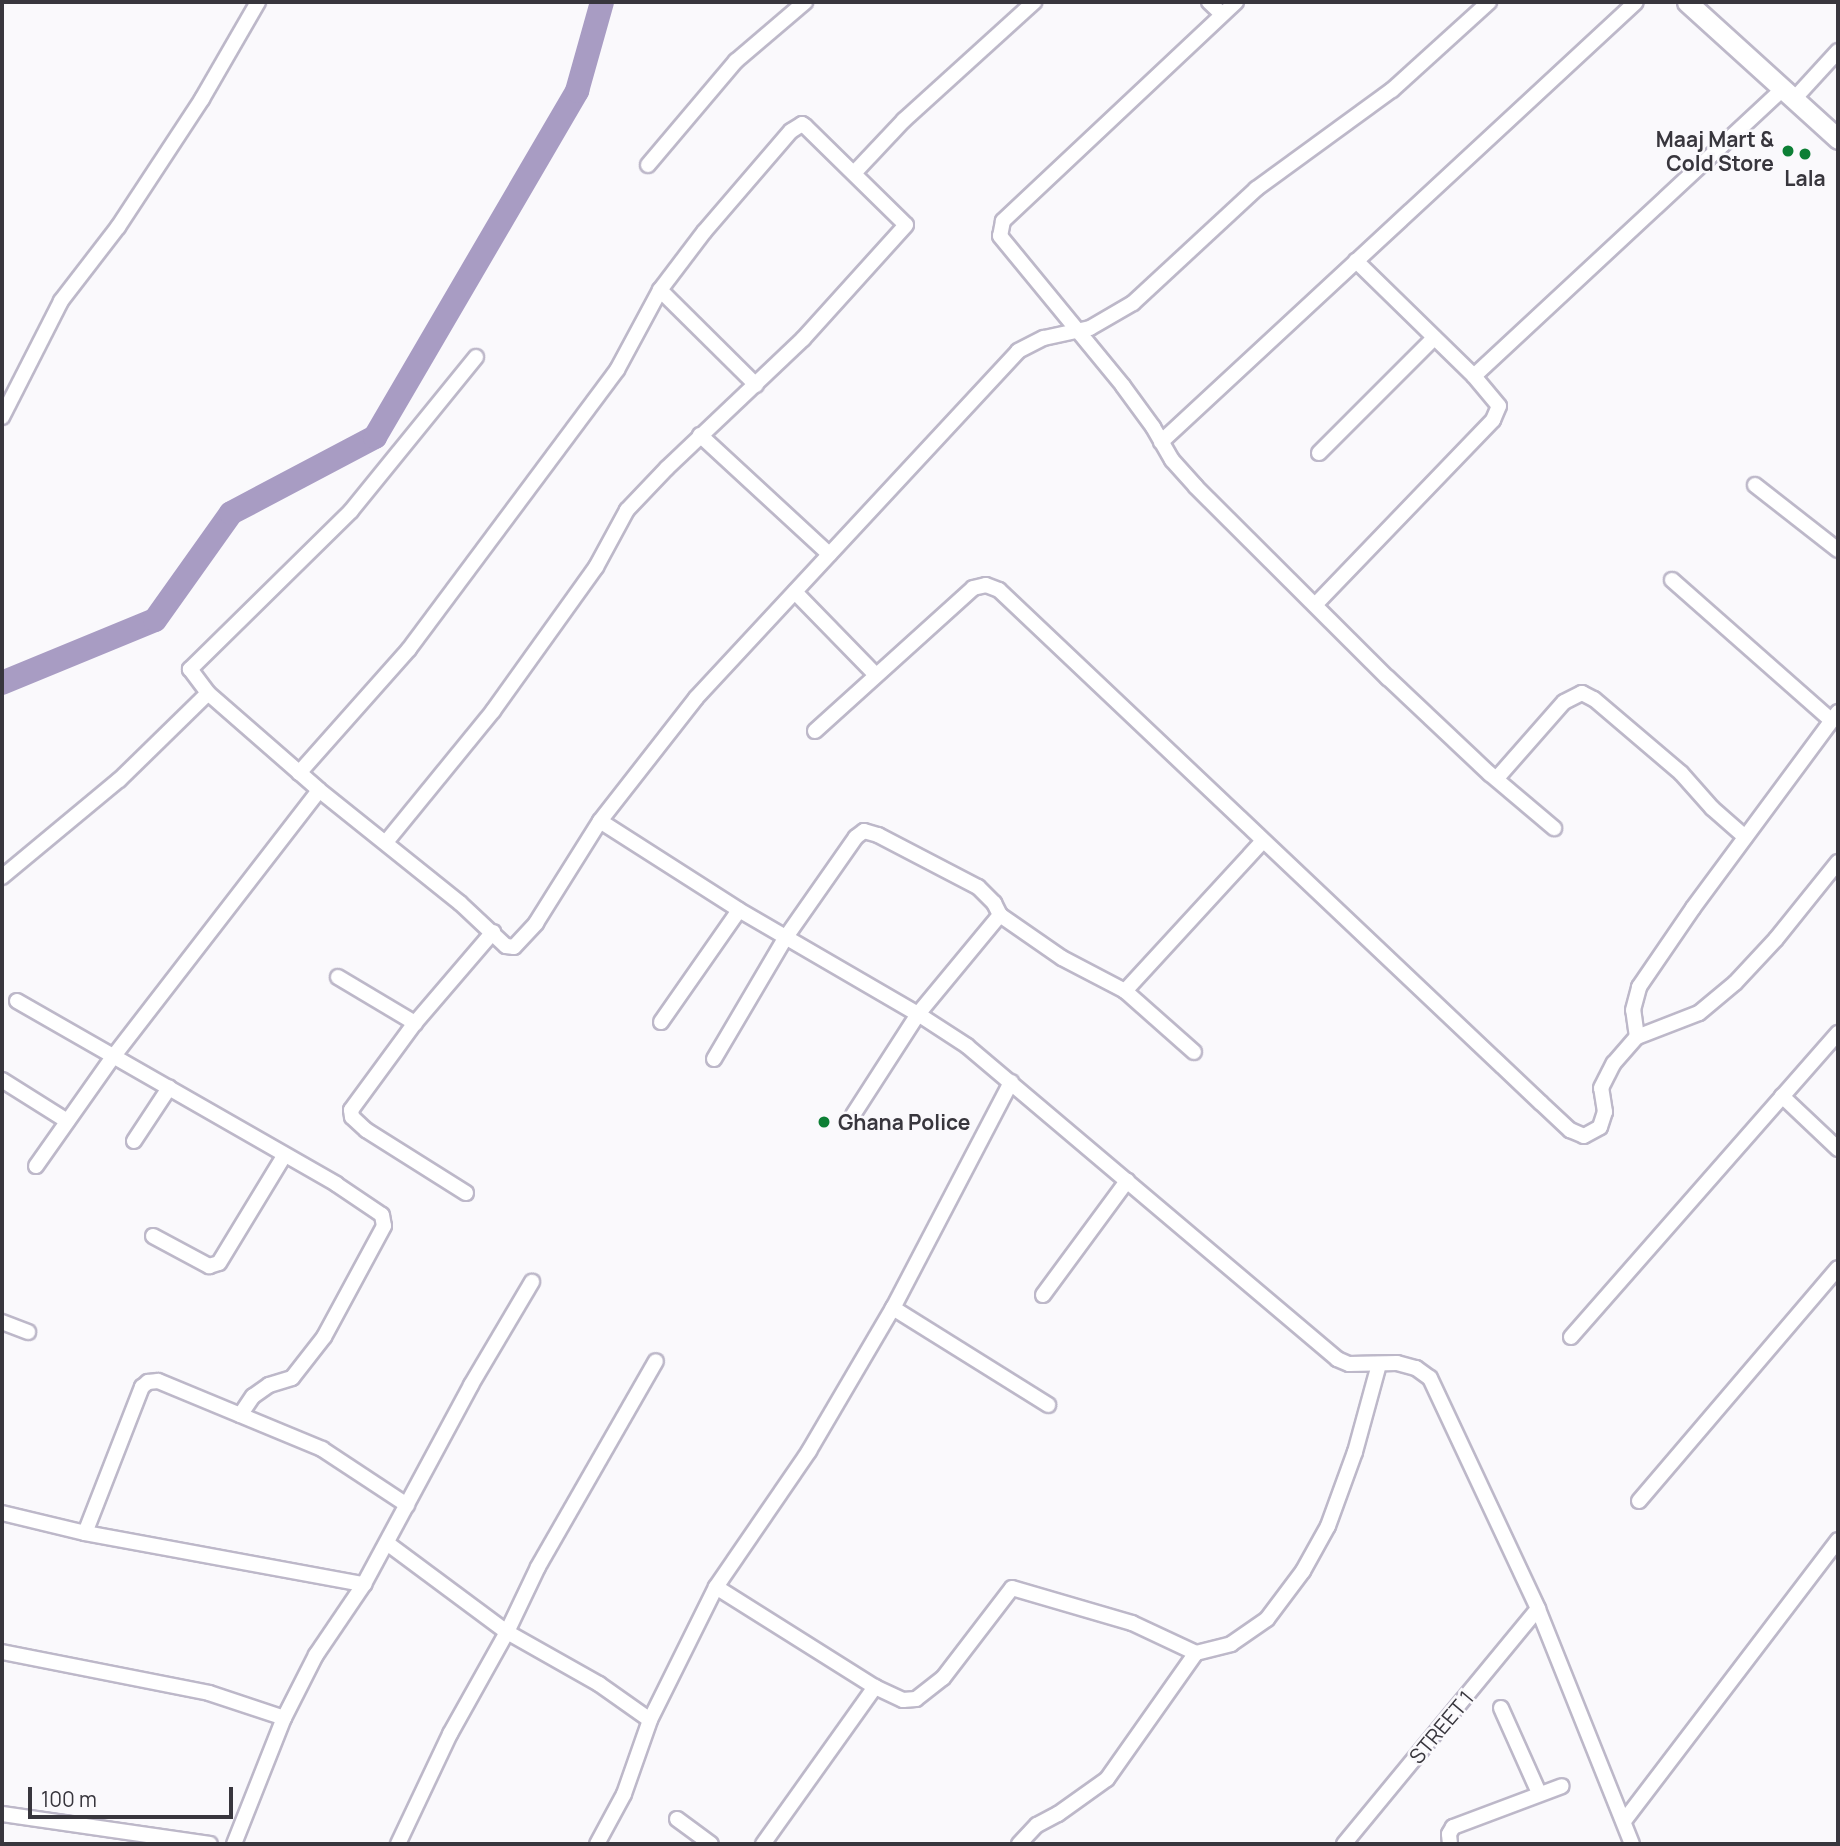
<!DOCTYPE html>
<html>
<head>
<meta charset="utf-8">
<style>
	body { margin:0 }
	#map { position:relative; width:1840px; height:1846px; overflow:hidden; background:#faf9fc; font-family:Manrope,sans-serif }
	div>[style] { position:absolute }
	.river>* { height:24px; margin:-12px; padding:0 12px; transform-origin:12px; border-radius:12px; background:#a89cc3 }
	.roads { filter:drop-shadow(2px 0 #bdb8c9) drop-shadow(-2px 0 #bdb8c9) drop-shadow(0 2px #bdb8c9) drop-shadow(0 -2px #bdb8c9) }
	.street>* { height:14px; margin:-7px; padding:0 7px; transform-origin:7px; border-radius:7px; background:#fff }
	.secondary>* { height:19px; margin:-9.5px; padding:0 9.5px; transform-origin:9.5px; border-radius:9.5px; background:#fff }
	.dots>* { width:19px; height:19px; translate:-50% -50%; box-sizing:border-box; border:4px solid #faf9fc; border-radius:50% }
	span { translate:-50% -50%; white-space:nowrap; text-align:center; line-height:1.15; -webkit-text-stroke:5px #faf9fc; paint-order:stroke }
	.poi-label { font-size:21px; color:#38363d; font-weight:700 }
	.right { translate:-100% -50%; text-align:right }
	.left { translate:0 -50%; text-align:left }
	.street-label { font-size:21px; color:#38363d }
	.frame { position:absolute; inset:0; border:4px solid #38363d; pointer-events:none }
	.scale { position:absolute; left:28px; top:1787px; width:205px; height:32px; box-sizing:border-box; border:4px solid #38363d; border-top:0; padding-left:9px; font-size:21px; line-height:24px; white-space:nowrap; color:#38363d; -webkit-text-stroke:5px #faf9fc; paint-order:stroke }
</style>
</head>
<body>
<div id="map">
	<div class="river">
		<div style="left:2px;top:683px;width:165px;rotate:-22.4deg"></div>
		<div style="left:155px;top:620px;width:131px;rotate:-54.6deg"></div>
		<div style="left:231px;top:513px;width:163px;rotate:-27.8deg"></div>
		<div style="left:375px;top:437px;width:401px;rotate:-59.7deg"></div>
		<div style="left:577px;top:91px;width:92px;rotate:-74.3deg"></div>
	</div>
	<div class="roads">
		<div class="street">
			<div style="left:1209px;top:2px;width:18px;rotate:43deg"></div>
			<div style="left:1236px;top:2px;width:320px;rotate:136.8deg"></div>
			<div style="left:1003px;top:221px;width:15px;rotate:101deg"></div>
			<div style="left:1000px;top:236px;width:194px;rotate:50.6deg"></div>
			<div style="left:1123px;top:386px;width:51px;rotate:53.8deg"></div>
			<div style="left:1153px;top:427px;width:38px;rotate:60deg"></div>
			<div style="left:1172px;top:460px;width:36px;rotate:48deg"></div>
			<div style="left:1196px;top:487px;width:271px;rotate:44.9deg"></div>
			<div style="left:1388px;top:678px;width:140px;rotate:43.3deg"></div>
			<div style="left:1490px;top:774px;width:84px;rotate:40.2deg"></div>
			<div style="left:1794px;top:99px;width:65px;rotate:-47.5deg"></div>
			<div style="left:648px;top:165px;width:136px;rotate:-49.8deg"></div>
			<div style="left:736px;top:61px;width:91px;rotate:-40.5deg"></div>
			<div style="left:855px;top:172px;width:71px;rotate:-46.7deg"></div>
			<div style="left:904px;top:120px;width:176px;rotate:-42.2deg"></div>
			<div style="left:660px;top:290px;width:135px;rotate:44.7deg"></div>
			<div style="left:476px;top:357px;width:198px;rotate:129.1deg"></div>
			<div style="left:351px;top:511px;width:226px;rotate:135.5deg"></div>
			<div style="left:190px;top:669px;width:30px;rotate:53deg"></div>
			<div style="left:208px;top:693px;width:147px;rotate:41.1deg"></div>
			<div style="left:319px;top:790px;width:181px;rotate:38.7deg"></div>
			<div style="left:460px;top:903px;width:63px;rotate:43.1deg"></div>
			<div style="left:506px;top:946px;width:8px;rotate:7deg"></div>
			<div style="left:514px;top:947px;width:33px;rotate:-47deg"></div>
			<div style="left:536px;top:923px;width:120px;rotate:-57.9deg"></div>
			<div style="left:600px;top:821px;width:156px;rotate:-52deg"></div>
			<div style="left:696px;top:698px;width:473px;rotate:-47.1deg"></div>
			<div style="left:1018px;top:351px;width:29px;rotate:-27deg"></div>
			<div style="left:1044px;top:338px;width:47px;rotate:-12.3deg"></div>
			<div style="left:1090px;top:328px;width:50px;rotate:-30.2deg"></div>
			<div style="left:1133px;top:303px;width:168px;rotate:-42.8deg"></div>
			<div style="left:1256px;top:189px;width:168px;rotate:-36.1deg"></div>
			<div style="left:1392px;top:90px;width:131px;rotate:-42.2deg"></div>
			<div style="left:1474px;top:376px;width:422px;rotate:-42.9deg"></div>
			<div style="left:2px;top:417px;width:130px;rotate:-63deg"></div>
			<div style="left:61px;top:301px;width:93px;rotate:-52.4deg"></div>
			<div style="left:118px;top:227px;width:153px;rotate:-56.7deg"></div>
			<div style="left:202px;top:99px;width:112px;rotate:-60deg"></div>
			<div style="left:700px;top:435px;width:176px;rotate:42.7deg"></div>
			<div style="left:1161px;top:442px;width:647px;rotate:-42.81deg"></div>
			<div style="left:1319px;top:453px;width:163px;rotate:-45deg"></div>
			<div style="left:1755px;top:485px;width:105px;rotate:38.1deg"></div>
			<div style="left:1672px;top:580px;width:212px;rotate:41.4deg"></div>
			<div style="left:795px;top:592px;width:116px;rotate:45.7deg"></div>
			<div style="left:1315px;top:605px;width:257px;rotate:-46.1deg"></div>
			<div style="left:1493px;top:420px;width:15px;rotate:-67deg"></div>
			<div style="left:1499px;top:406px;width:39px;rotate:-130deg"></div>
			<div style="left:1474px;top:376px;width:165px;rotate:-135.7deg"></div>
			<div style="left:815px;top:731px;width:213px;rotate:-42.1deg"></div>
			<div style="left:973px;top:588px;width:13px;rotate:-13deg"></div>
			<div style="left:986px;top:585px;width:14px;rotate:21deg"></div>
			<div style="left:999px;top:590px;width:746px;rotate:43.43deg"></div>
			<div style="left:1541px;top:1103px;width:40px;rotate:43deg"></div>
			<div style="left:1570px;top:1130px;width:15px;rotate:23deg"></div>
			<div style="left:1584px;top:1136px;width:18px;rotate:-29deg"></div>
			<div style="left:1600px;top:1127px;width:16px;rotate:-72deg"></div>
			<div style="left:1605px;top:1112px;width:24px;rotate:-99deg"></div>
			<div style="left:1601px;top:1088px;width:28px;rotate:-63deg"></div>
			<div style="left:1614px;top:1063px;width:35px;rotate:-49deg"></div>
			<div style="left:1637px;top:1037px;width:27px;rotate:-98deg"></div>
			<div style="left:1633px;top:1010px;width:24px;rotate:-75deg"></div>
			<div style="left:1639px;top:987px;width:96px;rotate:-55.6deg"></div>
			<div style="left:1693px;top:908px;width:244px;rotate:-53.5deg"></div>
			<div style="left:299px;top:773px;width:166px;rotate:-48.4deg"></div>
			<div style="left:409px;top:649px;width:348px;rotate:-53.3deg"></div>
			<div style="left:617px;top:370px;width:91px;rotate:-61.7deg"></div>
			<div style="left:660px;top:290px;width:73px;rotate:-52.8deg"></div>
			<div style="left:704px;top:232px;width:133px;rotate:-49.3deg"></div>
			<div style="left:791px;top:131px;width:13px;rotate:-32deg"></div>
			<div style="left:802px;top:124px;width:4px;rotate:34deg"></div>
			<div style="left:805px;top:126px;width:141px;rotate:44.4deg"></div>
			<div style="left:906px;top:225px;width:154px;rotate:132.1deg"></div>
			<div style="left:803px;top:339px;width:187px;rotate:136.5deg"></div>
			<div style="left:667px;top:468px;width:58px;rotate:133.6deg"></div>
			<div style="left:627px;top:510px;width:65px;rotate:118.5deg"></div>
			<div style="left:596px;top:567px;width:177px;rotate:125.6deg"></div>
			<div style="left:493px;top:711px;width:169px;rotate:129.2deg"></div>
			<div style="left:1497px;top:778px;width:101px;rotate:-48.6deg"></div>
			<div style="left:1564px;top:702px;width:20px;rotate:-27deg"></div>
			<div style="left:1582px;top:693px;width:13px;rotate:27deg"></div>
			<div style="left:1594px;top:699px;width:114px;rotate:40.4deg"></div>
			<div style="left:1681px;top:773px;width:47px;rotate:48.5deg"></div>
			<div style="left:1712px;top:808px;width:44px;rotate:41.3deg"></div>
			<div style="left:600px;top:821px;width:165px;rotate:32.6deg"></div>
			<div style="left:739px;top:910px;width:207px;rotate:30.2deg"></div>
			<div style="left:918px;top:1014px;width:59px;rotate:33.1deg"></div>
			<div style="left:967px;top:1046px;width:485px;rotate:40.2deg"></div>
			<div style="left:1337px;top:1359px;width:13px;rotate:23deg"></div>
			<div style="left:1349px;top:1364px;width:48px;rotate:-1.2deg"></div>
			<div style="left:1397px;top:1363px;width:20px;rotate:15deg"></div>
			<div style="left:1416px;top:1368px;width:17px;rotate:36deg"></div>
			<div style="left:1430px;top:1378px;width:255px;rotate:64.9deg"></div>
			<div style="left:1538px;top:1609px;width:253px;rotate:68.2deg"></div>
			<div style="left:2px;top:877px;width:152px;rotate:-39.7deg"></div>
			<div style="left:119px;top:780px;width:124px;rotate:-44.3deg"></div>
			<div style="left:338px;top:977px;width:90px;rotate:30.9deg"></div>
			<div style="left:1125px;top:991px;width:202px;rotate:-47.4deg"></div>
			<div style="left:17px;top:1001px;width:368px;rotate:29.8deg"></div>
			<div style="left:336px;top:1184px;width:55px;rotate:34deg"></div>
			<div style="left:382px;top:1215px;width:11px;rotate:80deg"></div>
			<div style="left:384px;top:1226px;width:126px;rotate:118.4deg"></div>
			<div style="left:324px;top:1337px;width:52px;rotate:128deg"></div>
			<div style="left:292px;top:1378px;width:24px;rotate:163deg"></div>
			<div style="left:269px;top:1385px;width:19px;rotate:145deg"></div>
			<div style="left:253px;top:1396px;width:23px;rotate:124deg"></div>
			<div style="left:661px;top:1022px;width:136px;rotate:-55.1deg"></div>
			<div style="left:1637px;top:1037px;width:66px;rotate:-21.2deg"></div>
			<div style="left:1699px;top:1013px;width:47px;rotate:-39.8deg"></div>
			<div style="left:1735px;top:983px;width:60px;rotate:-47deg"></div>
			<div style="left:1776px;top:939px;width:99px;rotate:-51.2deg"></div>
			<div style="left:714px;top:1059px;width:142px;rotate:-59.5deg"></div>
			<div style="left:786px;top:937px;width:122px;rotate:-55deg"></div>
			<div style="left:856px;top:837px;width:10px;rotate:-37deg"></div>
			<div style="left:864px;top:831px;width:15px;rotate:16deg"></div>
			<div style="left:878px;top:835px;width:113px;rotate:27.5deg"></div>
			<div style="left:978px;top:887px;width:23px;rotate:45deg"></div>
			<div style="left:994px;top:903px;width:13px;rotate:63deg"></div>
			<div style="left:1000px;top:915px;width:75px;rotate:34.7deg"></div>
			<div style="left:1062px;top:958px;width:71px;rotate:27.6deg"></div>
			<div style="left:1125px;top:991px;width:92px;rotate:41.5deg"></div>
			<div style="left:2px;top:1080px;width:77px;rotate:32.2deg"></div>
			<div style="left:1782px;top:1096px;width:77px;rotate:43.4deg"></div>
			<div style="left:853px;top:1115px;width:120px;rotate:-57.2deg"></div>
			<div style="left:918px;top:1014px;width:129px;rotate:-50.4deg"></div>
			<div style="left:134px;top:1141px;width:64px;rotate:-56.6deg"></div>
			<div style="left:36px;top:1166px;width:133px;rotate:-54.8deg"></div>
			<div style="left:113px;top:1057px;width:337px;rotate:-52.3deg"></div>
			<div style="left:466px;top:1193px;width:118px;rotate:-147.8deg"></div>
			<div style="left:366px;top:1130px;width:19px;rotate:-137deg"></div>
			<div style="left:352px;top:1117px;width:7px;rotate:-98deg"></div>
			<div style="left:351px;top:1110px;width:108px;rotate:-53.7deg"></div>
			<div style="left:415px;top:1023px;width:120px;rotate:-49.4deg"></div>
			<div style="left:153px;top:1236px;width:64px;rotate:28.2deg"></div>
			<div style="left:209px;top:1266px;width:10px;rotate:-17deg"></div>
			<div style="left:219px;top:1263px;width:125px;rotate:-58.7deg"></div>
			<div style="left:1043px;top:1295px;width:142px;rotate:-53.6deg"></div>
			<div style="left:893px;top:1308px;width:183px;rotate:32deg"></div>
			<div style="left:2px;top:1322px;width:28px;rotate:21deg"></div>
			<div style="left:1571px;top:1337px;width:405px;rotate:-48.7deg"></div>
			<div style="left:1639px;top:1501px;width:306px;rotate:-49.5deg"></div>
			<div style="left:2px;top:1513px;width:85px;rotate:13.5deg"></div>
			<div style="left:85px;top:1533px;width:284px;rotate:10.4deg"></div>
			<div style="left:85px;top:1533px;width:157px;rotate:-68.7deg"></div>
			<div style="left:142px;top:1387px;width:8px;rotate:-40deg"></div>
			<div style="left:148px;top:1382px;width:10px;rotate:-6deg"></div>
			<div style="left:158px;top:1381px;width:178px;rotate:22.5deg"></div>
			<div style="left:322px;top:1449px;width:102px;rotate:33.4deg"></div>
			<div style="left:387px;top:1543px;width:149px;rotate:36.6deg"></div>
			<div style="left:507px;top:1632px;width:106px;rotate:29.5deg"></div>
			<div style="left:599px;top:1684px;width:62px;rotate:35.2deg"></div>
			<div style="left:716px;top:1587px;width:188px;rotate:32.2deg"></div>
			<div style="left:875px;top:1687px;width:31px;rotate:25deg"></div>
			<div style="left:903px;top:1700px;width:13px;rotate:-4deg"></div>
			<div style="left:916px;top:1699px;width:34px;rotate:-38deg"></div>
			<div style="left:943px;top:1678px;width:113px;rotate:-52.5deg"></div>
			<div style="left:1012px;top:1588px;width:125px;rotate:16.3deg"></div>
			<div style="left:1132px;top:1623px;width:71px;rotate:25.1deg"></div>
			<div style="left:2px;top:1652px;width:211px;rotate:11.2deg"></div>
			<div style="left:209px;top:1693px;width:79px;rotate:18.4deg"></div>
			<div style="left:1501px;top:1708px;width:93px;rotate:65.9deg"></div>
			<div style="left:2px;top:1814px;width:210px;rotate:8.2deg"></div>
			<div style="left:677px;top:1819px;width:42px;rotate:36.3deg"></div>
			<div style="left:1624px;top:1821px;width:353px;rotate:-52.7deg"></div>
			<div style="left:234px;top:1844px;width:136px;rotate:-68.4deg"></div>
			<div style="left:284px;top:1718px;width:71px;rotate:-63.1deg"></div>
			<div style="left:316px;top:1655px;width:86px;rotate:-55.9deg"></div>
			<div style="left:364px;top:1584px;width:226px;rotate:-61.7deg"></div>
			<div style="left:471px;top:1385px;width:120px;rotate:-59.4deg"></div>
			<div style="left:398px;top:1844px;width:122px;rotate:-64.7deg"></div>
			<div style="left:450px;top:1734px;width:117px;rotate:-60.8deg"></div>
			<div style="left:507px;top:1632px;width:72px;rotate:-64.5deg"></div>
			<div style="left:538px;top:1567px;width:237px;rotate:-60.2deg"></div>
			<div style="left:597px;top:1844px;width:57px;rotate:-61.6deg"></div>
			<div style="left:624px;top:1794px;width:78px;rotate:-70.6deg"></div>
			<div style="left:650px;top:1720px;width:148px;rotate:-63.6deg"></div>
			<div style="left:716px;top:1587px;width:165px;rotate:-55.6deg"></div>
			<div style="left:809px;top:1451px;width:166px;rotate:-59.6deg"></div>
			<div style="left:893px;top:1308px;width:255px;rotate:-62.4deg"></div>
			<div style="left:763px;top:1844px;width:193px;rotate:-54.5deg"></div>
			<div style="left:1019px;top:1844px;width:26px;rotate:-47deg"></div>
			<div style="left:1037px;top:1825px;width:24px;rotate:-28deg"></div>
			<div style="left:1058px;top:1814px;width:60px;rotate:-35.5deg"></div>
			<div style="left:1107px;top:1779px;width:154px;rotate:-54.8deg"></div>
			<div style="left:1196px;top:1653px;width:36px;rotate:-14deg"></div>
			<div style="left:1231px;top:1644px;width:44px;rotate:-34.8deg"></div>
			<div style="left:1267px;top:1619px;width:60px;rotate:-53.1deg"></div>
			<div style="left:1303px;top:1571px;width:51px;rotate:-60.9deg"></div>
			<div style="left:1328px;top:1526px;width:79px;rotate:-70deg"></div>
			<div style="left:1355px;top:1452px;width:91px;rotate:-74.7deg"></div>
			<div style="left:1344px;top:1844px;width:305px;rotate:-50.5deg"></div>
			<div style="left:1450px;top:1844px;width:10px;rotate:-96deg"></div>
			<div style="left:1449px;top:1834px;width:8px;rotate:-60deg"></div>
			<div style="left:1453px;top:1827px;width:116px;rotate:-20.6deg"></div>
		</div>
		<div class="secondary">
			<div style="left:1687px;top:2px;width:204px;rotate:42.2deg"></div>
		</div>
	</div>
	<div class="dots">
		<div style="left:1788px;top:151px;background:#0d7f35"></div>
		<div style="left:1805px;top:154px;background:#0d7f35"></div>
		<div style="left:824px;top:1122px;background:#0d7f35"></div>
	</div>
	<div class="poi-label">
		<span class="right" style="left:1774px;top:151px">Maaj Mart &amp;<br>Cold Store</span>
		<span style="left:1805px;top:178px">Lala</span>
		<span class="left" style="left:838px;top:1122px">Ghana Police</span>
	</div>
	<div class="street-label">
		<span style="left:1441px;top:1727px;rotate:-50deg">STREET 1</span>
	</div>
	<div class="frame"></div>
	<div class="scale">100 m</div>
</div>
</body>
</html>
